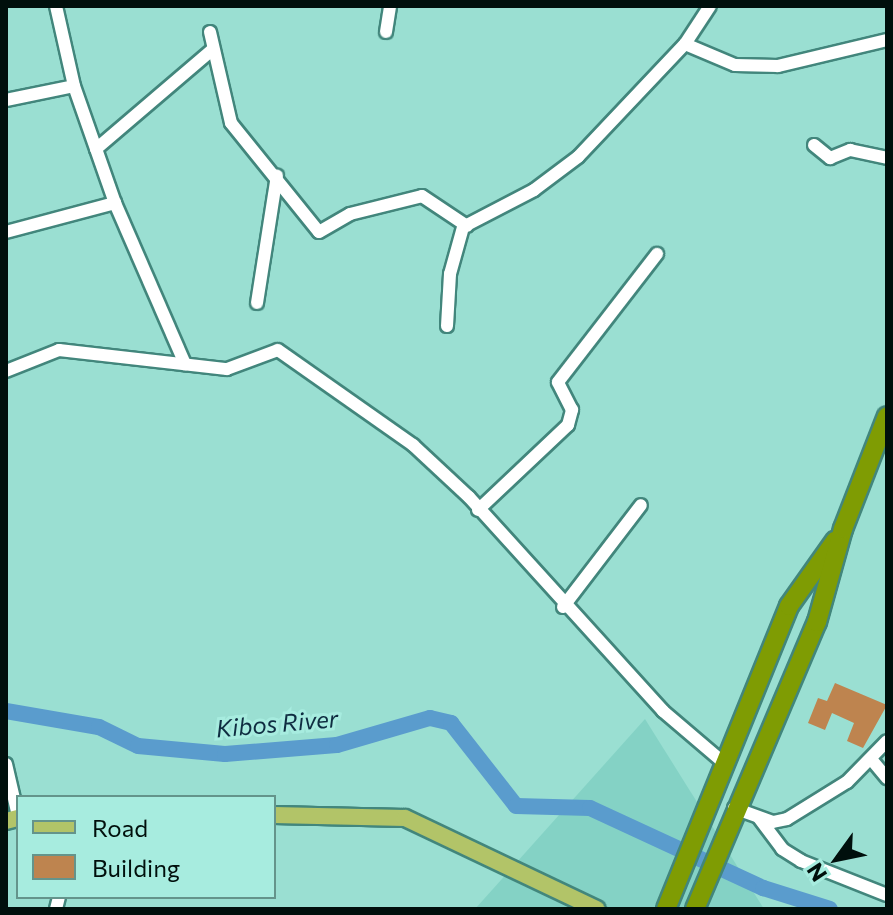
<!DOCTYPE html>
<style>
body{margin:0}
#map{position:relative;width:893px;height:915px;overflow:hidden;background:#9adfd2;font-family:Commissioner,sans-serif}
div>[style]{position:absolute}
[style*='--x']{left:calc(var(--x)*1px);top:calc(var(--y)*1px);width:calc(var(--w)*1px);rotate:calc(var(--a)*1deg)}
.built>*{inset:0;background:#84d2c5}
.river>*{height:16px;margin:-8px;padding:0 8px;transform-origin:8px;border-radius:8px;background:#5a9ccd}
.building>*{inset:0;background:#be844f}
.roads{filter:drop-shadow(2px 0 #42867c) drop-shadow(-2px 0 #42867c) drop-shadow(0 2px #42867c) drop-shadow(0 -2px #42867c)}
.minor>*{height:12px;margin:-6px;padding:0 6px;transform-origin:6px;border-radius:6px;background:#fff}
.major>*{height:16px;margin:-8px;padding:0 8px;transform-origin:8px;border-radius:8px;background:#b2c468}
.highway>*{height:18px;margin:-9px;padding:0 9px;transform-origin:9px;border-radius:9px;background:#7f9c03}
span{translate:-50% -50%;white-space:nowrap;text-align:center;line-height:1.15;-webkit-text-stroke:6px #a7ecdf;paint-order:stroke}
.water-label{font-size:24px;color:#0f2d41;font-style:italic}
.frame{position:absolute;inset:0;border:8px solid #000f0c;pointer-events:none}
.legend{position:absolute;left:16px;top:795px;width:260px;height:104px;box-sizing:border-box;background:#a7ecdf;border:2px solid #64948b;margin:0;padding:10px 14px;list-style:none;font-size:24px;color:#000f0c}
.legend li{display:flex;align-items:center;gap:16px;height:40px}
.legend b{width:40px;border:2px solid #64948b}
.north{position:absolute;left:797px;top:819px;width:80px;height:80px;-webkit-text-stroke:6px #a7ecdf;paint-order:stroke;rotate:237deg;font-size:22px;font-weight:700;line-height:32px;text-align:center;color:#000f0c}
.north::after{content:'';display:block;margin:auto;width:28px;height:36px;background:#000f0c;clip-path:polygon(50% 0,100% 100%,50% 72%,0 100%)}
</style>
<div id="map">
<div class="built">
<i style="clip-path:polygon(645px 719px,764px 909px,475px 909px)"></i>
</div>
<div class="river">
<i style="--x:6;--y:711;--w:94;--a:9.8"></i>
<i style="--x:99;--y:727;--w:43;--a:26"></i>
<i style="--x:138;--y:746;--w:87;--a:5.3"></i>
<i style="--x:225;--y:754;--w:112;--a:-4.6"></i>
<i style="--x:337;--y:745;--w:97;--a:-16.2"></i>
<i style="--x:430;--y:718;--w:22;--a:13"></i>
<i style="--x:451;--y:723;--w:105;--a:51.9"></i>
<i style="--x:516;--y:806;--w:74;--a:1.5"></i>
<i style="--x:590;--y:808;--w:191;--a:24.8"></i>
<i style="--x:763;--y:888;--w:70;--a:17.4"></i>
</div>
<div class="building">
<i style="clip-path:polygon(835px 683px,887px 705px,863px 748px,847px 741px,854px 723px,832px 713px,825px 730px,808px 723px,818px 698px,827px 701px)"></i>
</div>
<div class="roads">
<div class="minor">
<i style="--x:56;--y:6;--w:82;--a:77.3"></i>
<i style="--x:210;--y:32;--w:93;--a:77"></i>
<i style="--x:231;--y:123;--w:140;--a:51.1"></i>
<i style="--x:319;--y:232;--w:36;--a:-30"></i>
<i style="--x:350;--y:214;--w:74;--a:-14"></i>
<i style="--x:422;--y:196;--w:54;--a:33.7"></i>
<i style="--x:386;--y:32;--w:26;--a:-81"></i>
<i style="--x:685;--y:44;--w:45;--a:-56.7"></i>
<i style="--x:6;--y:100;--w:69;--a:-11.6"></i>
<i style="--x:74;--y:86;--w:124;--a:70.7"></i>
<i style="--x:115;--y:203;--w:176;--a:66.5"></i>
<i style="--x:814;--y:145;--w:21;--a:39"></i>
<i style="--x:830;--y:158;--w:22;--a:-22"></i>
<i style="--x:850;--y:150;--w:38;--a:12"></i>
<i style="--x:96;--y:149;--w:154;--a:-40.5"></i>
<i style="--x:6;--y:232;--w:113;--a:-14.9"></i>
<i style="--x:257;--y:303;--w:129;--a:-81.1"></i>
<i style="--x:447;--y:326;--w:52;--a:-86.7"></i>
<i style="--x:450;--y:274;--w:49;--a:-74.5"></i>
<i style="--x:463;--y:227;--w:80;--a:-27.5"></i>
<i style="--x:534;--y:190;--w:55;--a:-36.9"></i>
<i style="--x:578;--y:157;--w:156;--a:-46.6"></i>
<i style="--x:685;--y:44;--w:54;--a:22.8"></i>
<i style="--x:735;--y:65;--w:43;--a:1.3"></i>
<i style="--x:778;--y:66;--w:112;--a:-13.4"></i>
<i style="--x:6;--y:371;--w:57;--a:-21.6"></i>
<i style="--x:59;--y:350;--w:169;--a:6.5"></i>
<i style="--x:227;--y:369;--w:54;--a:-20.4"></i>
<i style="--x:278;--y:350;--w:165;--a:35.1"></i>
<i style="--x:413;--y:445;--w:76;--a:42.9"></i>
<i style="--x:469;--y:497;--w:289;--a:47.8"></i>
<i style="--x:663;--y:711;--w:79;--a:40.4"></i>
<i style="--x:478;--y:510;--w:124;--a:-43.4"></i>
<i style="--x:568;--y:425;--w:16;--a:-75"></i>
<i style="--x:572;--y:410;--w:31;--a:-117"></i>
<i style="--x:558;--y:382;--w:162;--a:-52.3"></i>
<i style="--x:563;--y:607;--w:128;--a:-52.6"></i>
<i style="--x:871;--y:759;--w:25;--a:50"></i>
<i style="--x:6;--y:764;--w:53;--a:77"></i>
<i style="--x:734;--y:808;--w:41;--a:19.7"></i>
<i style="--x:773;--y:822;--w:14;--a:-12"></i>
<i style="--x:787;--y:819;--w:70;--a:-31.7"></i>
<i style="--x:847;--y:782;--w:57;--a:-45.7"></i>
<i style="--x:759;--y:818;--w:39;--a:53"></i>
<i style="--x:782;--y:849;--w:22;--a:32"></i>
<i style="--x:801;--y:861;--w:92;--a:21.6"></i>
<i style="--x:56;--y:909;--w:12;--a:-76"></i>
</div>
<div class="major">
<i style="--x:274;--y:815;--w:131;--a:1.3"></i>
<i style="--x:405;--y:818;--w:212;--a:25.4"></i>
<i style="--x:6;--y:821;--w:12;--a:-14"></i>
</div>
<div class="highway">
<i style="--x:666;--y:909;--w:327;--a:-67.9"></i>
<i style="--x:789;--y:606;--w:80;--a:-54.7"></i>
<i style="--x:695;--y:909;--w:312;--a:-67"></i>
<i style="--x:817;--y:622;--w:97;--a:-74.4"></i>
<i style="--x:843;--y:529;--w:121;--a:-68.7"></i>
</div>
</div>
<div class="water-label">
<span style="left:277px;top:723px;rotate:-5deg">Kibos River</span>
</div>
<div class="frame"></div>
<ul class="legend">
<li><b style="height:10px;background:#b2c468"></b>Road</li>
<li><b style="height:22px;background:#be844f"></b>Building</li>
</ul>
<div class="north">N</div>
</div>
